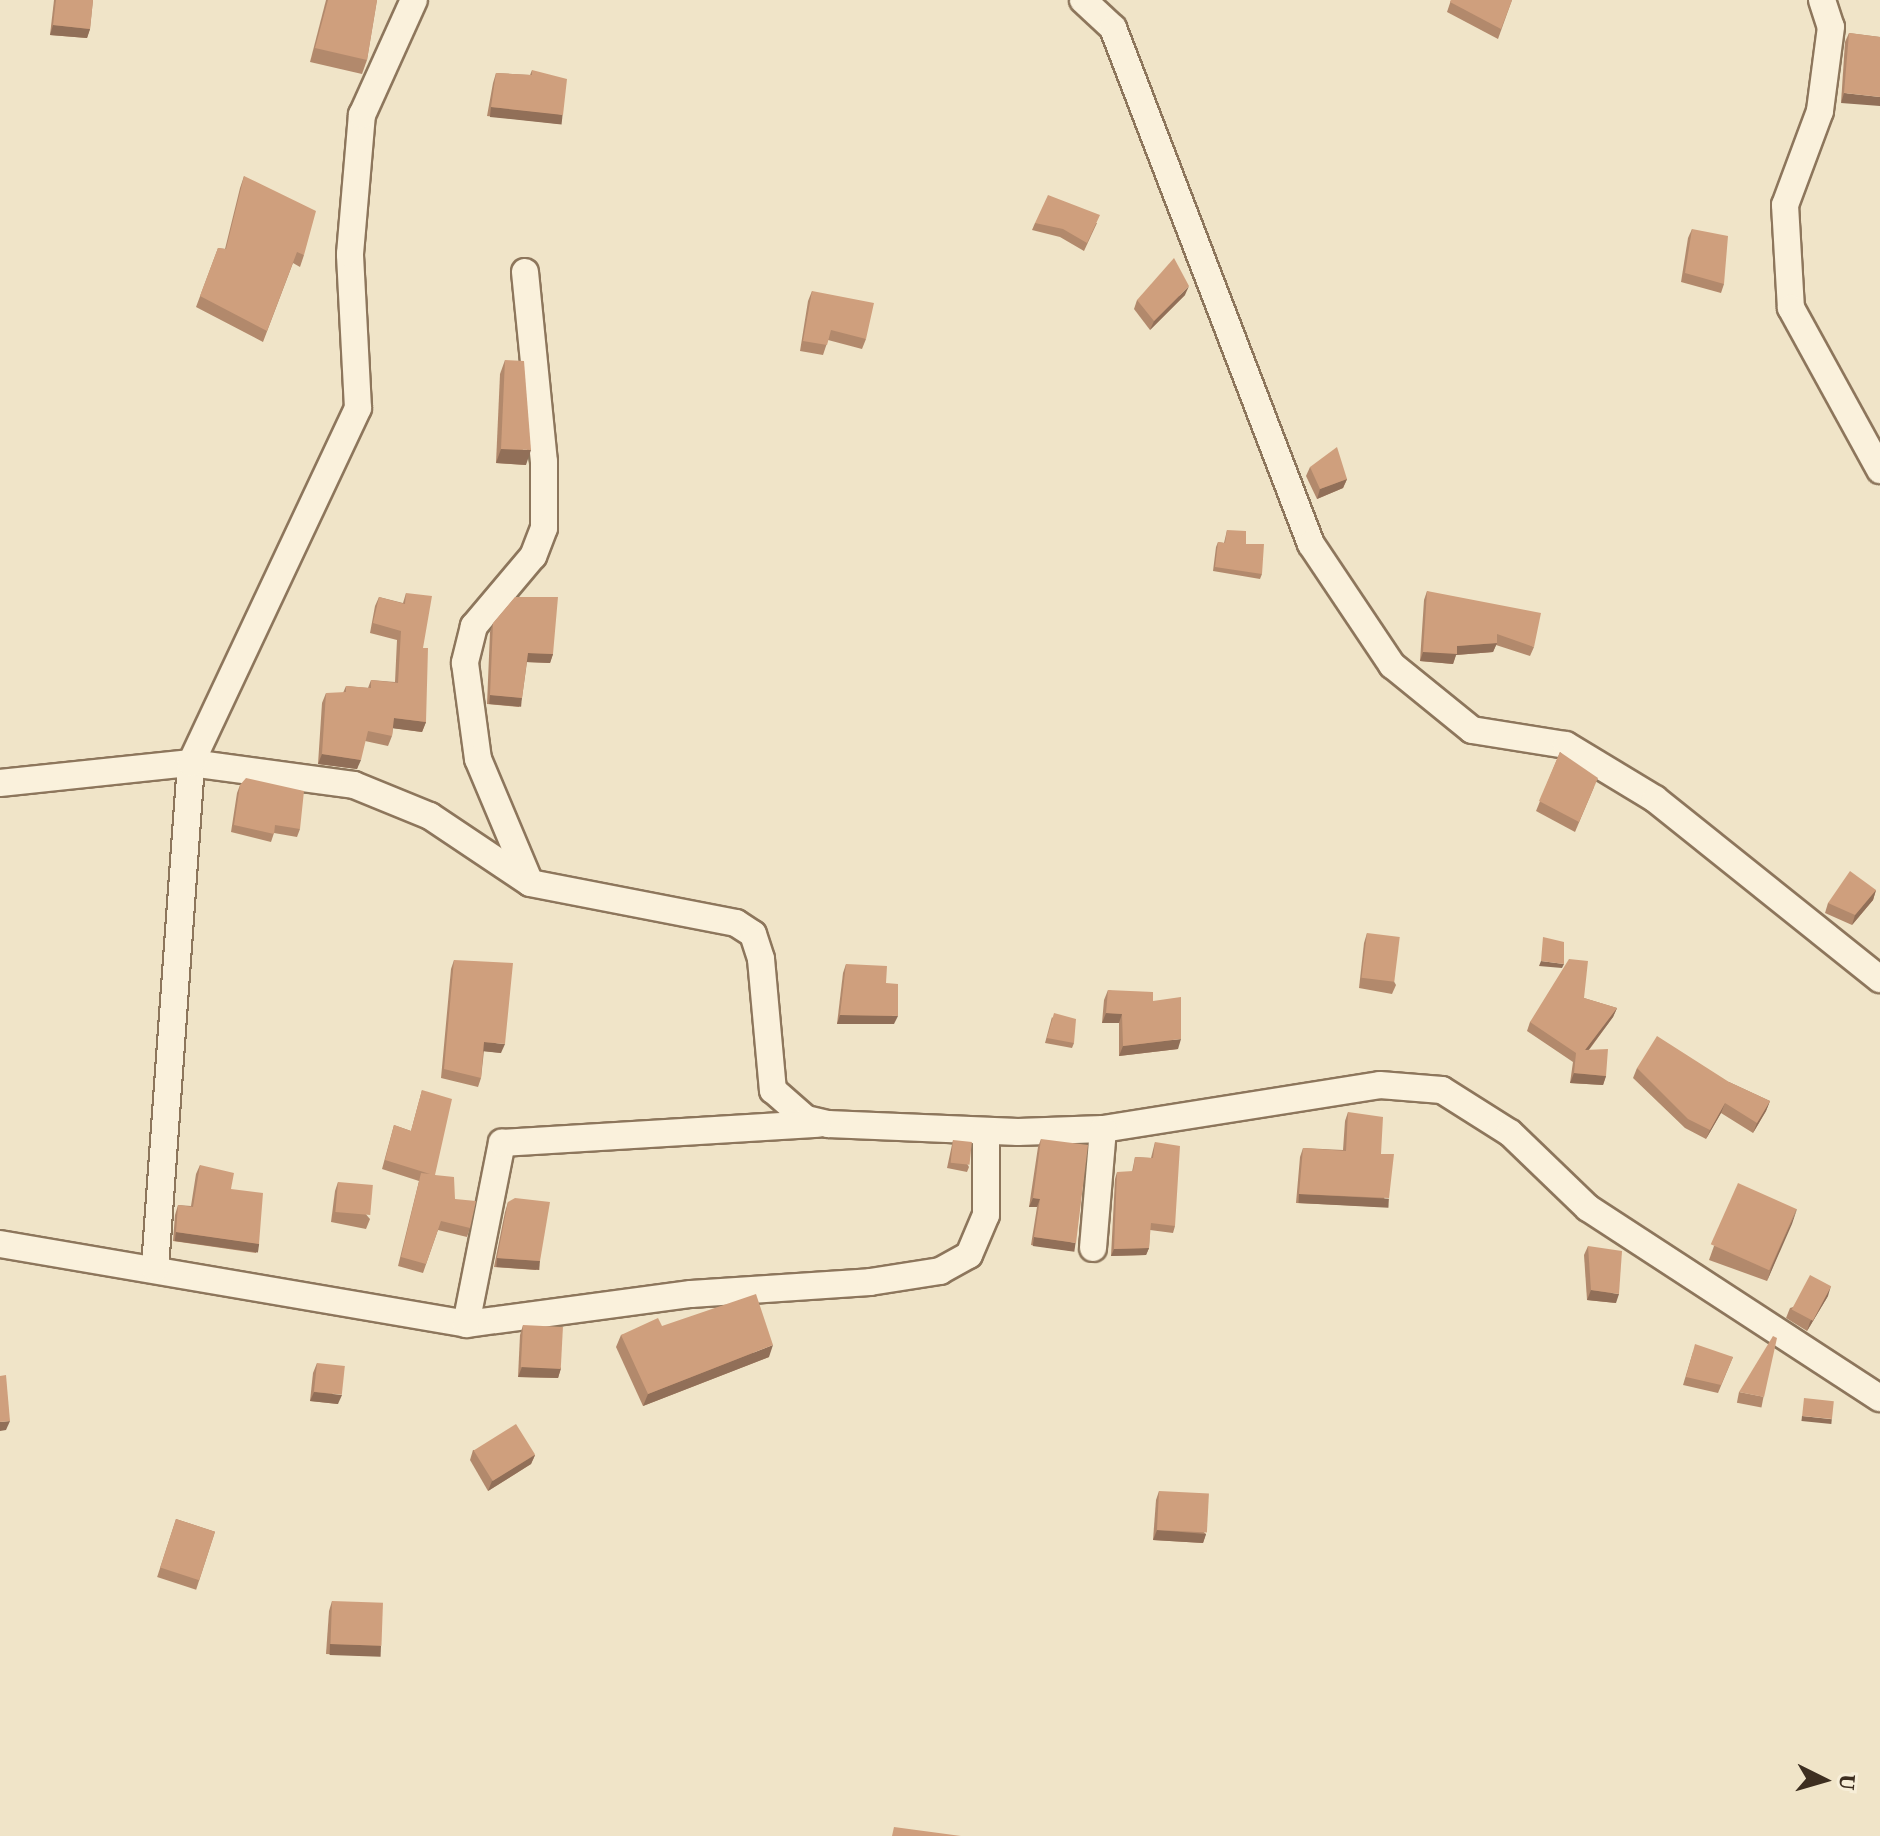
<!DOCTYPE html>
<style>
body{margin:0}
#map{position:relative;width:1880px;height:1836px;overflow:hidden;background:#f0e4c8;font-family:"Source Serif 4",serif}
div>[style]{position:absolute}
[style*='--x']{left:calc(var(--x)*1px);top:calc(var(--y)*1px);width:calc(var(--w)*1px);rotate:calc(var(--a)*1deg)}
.roads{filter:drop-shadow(2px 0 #8d765c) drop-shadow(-2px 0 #8d765c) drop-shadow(0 2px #8d765c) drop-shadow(0 -2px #8d765c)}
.street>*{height:26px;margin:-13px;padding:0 13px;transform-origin:13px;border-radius:13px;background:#faf1dc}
.wall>*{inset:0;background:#b2896c;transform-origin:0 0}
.shaded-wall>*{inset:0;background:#916f58;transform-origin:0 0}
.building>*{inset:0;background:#cf9f7d;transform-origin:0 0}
span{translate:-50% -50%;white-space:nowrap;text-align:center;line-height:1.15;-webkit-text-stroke:6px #f7eed8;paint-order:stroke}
.north{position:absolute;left:1784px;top:1740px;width:80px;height:80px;-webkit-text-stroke:6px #f7eed8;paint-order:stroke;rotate:95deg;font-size:22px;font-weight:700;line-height:32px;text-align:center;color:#3d2e20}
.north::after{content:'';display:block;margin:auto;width:28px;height:36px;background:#3d2e20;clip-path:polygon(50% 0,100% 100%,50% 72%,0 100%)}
</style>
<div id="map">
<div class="roads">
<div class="street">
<i style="--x:1083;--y:0;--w:41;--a:43"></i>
<i style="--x:1113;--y:28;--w:553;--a:69.01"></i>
<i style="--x:1311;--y:544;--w:146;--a:56.2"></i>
<i style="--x:1392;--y:665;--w:103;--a:39.1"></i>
<i style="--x:1472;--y:730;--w:95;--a:9.1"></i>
<i style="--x:1566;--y:745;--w:104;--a:31.2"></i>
<i style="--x:1655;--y:799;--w:288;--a:38.7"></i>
<i style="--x:1822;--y:0;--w:28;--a:72"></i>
<i style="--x:1831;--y:27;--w:85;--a:97.5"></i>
<i style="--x:1820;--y:111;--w:100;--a:110.4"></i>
<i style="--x:1785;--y:205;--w:103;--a:86.7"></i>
<i style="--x:1791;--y:308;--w:185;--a:61.2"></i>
<i style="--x:525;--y:272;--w:191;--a:84.3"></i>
<i style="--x:544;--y:462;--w:66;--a:90"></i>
<i style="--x:544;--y:528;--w:30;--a:111"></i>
<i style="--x:533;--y:556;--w:92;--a:130.1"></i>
<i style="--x:474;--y:626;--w:38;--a:104"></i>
<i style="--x:465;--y:663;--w:97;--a:82.3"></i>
<i style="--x:478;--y:759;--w:134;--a:67.2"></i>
<i style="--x:0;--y:783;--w:192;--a:-6"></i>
<i style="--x:191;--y:763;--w:164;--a:7.7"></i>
<i style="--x:354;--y:785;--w:82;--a:22.2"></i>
<i style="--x:430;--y:816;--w:120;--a:33.8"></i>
<i style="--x:530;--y:883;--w:210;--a:11"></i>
<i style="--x:736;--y:923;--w:20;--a:33"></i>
<i style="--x:753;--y:934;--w:26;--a:72"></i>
<i style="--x:761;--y:959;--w:132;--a:84.8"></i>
<i style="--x:773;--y:1090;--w:44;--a:41.3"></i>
<i style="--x:806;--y:1119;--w:23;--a:13"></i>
<i style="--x:828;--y:1124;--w:190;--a:2.4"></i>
<i style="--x:1018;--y:1132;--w:85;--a:-2"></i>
<i style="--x:1103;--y:1129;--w:280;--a:-9"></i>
<i style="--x:1380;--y:1085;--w:62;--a:4.6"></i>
<i style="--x:1442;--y:1090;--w:80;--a:32.3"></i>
<i style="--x:1510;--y:1133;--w:108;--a:43.9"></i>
<i style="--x:1588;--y:1208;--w:348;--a:33.1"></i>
<i style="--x:0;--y:1244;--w:473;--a:9.7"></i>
<i style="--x:466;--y:1324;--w:227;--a:-7.6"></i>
<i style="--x:691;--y:1294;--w:179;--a:-3.8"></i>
<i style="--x:870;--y:1282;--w:71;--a:-8.9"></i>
<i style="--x:940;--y:1271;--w:33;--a:-29"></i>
<i style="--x:969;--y:1255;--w:43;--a:-67"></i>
<i style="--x:986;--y:1215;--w:84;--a:-90"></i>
<i style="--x:1093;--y:1248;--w:119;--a:-85.2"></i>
<i style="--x:155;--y:1268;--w:506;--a:-85.92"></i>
<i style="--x:191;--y:763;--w:392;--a:-64.8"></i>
<i style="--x:358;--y:408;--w:154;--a:-93"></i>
<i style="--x:350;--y:254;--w:140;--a:-85.1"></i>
<i style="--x:362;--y:115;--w:126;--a:-65.7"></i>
<i style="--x:466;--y:1324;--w:185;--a:-78.8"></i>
<i style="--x:502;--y:1143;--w:316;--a:-3.5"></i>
</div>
</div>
<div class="wall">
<i style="clip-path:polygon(54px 0,93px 0,90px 29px,87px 38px,50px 35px)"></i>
<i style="clip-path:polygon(326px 0,377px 0,367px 60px,362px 74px,310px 62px)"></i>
<i style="clip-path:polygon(1451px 0,1512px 0,1498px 39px,1447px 12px)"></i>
<i style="clip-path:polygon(1849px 33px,1880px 37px,1841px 103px,1845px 42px)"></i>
<i style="clip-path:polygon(532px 70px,560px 124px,487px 116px,493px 83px,496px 73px,530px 75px)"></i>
<i style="clip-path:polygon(244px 176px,304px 255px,300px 267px,293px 263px,263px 342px,196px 307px,218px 248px,225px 249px,240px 188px)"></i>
<i style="clip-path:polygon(1035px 223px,1097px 223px,1084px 251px,1060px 237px,1032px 230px)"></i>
<i style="clip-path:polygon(1692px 229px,1724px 284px,1721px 293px,1681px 282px,1688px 238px)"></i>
<i style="clip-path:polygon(812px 291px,866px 339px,862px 349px,828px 340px,823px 355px,800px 351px,808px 301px)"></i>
<i style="clip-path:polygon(1185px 295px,1150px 330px,1134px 309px,1137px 300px)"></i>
<i style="clip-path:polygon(505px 360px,526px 465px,496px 463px,500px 374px)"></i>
<i style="clip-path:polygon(1310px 467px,1347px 479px,1343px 488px,1317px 499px,1306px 476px)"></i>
<i style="clip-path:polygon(1227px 530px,1246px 544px,1262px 574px,1260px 579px,1213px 571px,1216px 547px,1218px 542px,1224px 543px)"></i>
<i style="clip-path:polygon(1427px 591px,1534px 647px,1530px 656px,1496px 645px,1493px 652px,1456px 655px,1453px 664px,1420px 661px,1424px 600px)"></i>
<i style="clip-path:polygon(406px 593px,423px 648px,426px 722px,422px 732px,393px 728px,392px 736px,388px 746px,365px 741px,357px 769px,318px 764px,322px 703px,326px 693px,343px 693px,346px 686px,368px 688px,371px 680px,395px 682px,397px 640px,370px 633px,375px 606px,379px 597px,403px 603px)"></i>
<i style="clip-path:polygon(493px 623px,553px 654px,550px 663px,527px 662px,522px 698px,519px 707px,487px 704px,490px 632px)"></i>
<i style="clip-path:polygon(1560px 752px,1594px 787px,1575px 832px,1536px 811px)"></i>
<i style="clip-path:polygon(240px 785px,300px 829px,297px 837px,274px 833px,271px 842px,231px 832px,237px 793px)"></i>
<i style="clip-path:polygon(1876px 890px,1873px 900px,1852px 925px,1825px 913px,1828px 903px)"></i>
<i style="clip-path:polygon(1367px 933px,1396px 985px,1392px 994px,1359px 988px,1364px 943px)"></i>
<i style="clip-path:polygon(454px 960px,501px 1053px,484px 1051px,481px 1078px,478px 1087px,441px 1078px,451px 969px)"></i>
<i style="clip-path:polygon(846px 964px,886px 983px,894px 1024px,837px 1024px,843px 973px)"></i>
<i style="clip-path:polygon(1108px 990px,1153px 1001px,1178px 1049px,1119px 1056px,1119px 1023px,1102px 1023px,1104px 1000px)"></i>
<i style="clip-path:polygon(1584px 998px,1617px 1008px,1613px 1017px,1589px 1050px,1606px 1076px,1603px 1085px,1570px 1083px,1573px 1062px,1527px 1031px,1530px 1022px)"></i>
<i style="clip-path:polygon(1052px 1017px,1074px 1043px,1072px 1048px,1045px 1043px)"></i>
<i style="clip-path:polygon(1637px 1068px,1729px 1082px,1770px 1101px,1766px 1111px,1753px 1133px,1721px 1113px,1706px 1139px,1685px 1128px,1633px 1078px)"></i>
<i style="clip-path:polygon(422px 1090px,435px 1175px,455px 1199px,470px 1228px,467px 1237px,438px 1230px,423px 1273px,398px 1266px,419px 1181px,382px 1169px,394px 1125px,411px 1131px)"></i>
<i style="clip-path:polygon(1348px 1112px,1381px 1154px,1385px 1207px,1296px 1203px,1300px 1157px,1303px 1148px,1343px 1150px,1345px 1121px)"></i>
<i style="clip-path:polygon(1041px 1139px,1073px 1251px,1031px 1245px,1037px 1207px,1029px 1207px,1038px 1147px)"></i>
<i style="clip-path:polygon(953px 1140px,969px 1167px,967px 1172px,947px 1168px)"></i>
<i style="clip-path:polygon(1155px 1142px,1175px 1226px,1173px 1233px,1150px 1230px,1149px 1248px,1146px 1255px,1111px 1256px,1115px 1179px,1117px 1172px,1132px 1172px,1135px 1157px,1151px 1158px)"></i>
<i style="clip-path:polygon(200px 1165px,259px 1244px,256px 1253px,173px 1241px,175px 1215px,178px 1205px,191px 1206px,196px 1174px)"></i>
<i style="clip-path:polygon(338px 1182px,370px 1219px,366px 1229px,331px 1222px,335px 1191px)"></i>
<i style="clip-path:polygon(508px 1202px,540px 1261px,536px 1270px,494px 1267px,505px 1212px)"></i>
<i style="clip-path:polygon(1797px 1209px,1767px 1281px,1709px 1260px,1714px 1246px)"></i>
<i style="clip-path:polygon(1588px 1246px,1616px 1303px,1587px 1300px,1584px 1255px)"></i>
<i style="clip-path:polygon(1828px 1296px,1807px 1331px,1786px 1318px,1790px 1308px)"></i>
<i style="clip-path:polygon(523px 1325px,561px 1368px,558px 1378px,518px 1377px,520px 1335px)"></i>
<i style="clip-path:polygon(662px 1326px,769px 1357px,643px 1406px,616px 1347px,621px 1335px)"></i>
<i style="clip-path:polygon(1693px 1352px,1733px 1357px,1718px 1393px,1683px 1385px)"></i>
<i style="clip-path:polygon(317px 1363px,338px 1404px,310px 1401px,313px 1373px)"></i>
<i style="left:1739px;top:1392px;width:25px;height:11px;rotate:11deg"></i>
<i style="clip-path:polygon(473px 1450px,535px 1455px,531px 1464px,488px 1491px,470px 1460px)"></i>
<i style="clip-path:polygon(1159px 1491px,1206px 1534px,1203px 1543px,1153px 1540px,1156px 1500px)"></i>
<i style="left:176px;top:1519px;width:41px;height:61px;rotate:18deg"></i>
<i style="clip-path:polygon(332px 1601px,381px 1646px,377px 1656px,326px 1654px,329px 1611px)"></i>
</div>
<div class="shaded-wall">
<i style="clip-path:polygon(53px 25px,90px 29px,87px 38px,50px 35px)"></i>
<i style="clip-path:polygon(1844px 93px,1880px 97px,1880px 106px,1841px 103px)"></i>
<i style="left:491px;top:107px;width:72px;height:10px;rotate:6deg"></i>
<i style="clip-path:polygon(1189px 286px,1185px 295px,1150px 330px,1154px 321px)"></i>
<i style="clip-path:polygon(501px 449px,531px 450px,526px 465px,496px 463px)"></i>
<i style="clip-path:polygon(1347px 479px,1343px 488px,1317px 499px,1320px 489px)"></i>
<i style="clip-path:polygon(1497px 643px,1493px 652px,1456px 655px,1453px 664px,1420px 661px,1423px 652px,1457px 646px)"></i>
<i style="clip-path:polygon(528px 653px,553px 654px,550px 663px,525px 662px)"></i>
<i style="left:490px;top:695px;width:32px;height:9px;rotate:5deg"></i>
<i style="clip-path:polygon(394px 718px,426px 722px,422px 732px,391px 728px)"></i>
<i style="clip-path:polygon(322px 754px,361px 760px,357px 769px,318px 764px)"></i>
<i style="clip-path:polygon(1876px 890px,1873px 900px,1852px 925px,1855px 915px)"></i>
<i style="clip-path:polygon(1541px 961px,1564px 964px,1562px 968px,1539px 966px)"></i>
<i style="clip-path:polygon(1617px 1008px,1613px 1017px,1581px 1060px,1585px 1050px)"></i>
<i style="clip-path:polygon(1106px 1013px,1122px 1014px,1119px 1023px,1102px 1023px)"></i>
<i style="clip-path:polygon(840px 1015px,898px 1016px,894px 1024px,837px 1024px)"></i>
<i style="clip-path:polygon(1181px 1039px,1178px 1049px,1119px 1056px,1123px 1046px)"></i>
<i style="clip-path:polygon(484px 1042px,505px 1044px,501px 1053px,481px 1051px)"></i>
<i style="clip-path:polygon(1574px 1073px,1606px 1076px,1603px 1085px,1570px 1083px)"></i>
<i style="clip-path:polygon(1770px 1101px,1766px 1111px,1753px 1133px,1757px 1123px)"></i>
<i style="clip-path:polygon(1725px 1103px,1721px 1113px,1706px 1139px,1710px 1130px)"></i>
<i style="left:1299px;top:1194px;width:90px;height:9px;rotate:3deg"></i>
<i style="clip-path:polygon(1033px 1198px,1040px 1199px,1037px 1207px,1029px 1207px)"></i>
<i style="clip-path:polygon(1797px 1209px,1792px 1224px,1767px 1281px,1772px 1266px)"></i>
<i style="left:176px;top:1232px;width:84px;height:9px;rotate:8deg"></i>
<i style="left:1034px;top:1237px;width:42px;height:9px;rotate:8deg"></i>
<i style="clip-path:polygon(1149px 1248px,1146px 1255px,1111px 1256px,1114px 1249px)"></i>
<i style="left:497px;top:1258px;width:43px;height:9px;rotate:4deg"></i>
<i style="clip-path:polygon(1831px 1286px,1828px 1296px,1807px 1331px,1810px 1322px)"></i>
<i style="clip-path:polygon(1591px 1290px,1619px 1294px,1616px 1303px,1587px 1300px)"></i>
<i style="clip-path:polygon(773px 1345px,769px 1357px,643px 1406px,648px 1394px)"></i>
<i style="clip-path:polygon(522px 1367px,561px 1368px,558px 1378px,518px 1377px)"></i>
<i style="clip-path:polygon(314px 1392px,342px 1395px,338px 1404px,310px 1401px)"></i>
<i style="left:1802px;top:1416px;width:30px;height:5px;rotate:6deg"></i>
<i style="clip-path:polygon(10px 1421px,6px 1430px,0 1431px,0 1422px)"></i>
<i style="clip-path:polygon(535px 1455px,531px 1464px,488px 1491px,492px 1481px)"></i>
<i style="clip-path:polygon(1157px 1530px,1206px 1534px,1203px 1543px,1153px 1540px)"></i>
<i style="left:330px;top:1644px;width:51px;height:11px;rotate:2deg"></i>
</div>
<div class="building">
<i style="clip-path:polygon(56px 0,93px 0,90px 29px,53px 25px)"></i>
<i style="clip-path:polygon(328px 0,377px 0,367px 60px,315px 48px)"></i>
<i style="clip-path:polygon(1451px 0,1512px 0,1501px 29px,1450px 2px)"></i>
<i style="clip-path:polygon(1849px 33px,1880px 37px,1880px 97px,1844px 93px)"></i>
<i style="clip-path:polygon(532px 70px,567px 79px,563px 115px,491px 107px,496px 73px,532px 75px)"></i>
<i style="clip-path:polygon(244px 176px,316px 211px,304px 255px,297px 252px,267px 331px,200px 296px,218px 248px,226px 249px)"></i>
<i style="clip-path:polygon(1048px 195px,1100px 215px,1087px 243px,1063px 229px,1035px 223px)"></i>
<i style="clip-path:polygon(1692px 229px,1728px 236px,1724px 284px,1685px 273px)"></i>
<i style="clip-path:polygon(1174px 258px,1189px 286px,1154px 321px,1137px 300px)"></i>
<i style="clip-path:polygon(812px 291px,874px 303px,866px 339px,831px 330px,827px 345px,803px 341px)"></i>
<i style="clip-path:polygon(505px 360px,524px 361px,531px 450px,501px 449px)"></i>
<i style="clip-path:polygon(1337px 447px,1347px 479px,1320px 489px,1310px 467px)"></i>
<i style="clip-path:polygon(1227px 530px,1246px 531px,1246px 544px,1264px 544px,1262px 574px,1215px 567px,1218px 542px,1225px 543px)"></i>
<i style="clip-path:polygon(1427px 591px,1541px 613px,1534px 647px,1497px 634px,1497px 643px,1457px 646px,1457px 654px,1423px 652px)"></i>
<i style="clip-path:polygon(406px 593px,432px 596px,423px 648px,428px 648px,426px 722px,394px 718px,392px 736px,368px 731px,361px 760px,322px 754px,326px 693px,346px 692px,346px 686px,371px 688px,371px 680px,398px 683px,401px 631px,373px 623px,379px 597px,405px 604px)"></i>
<i style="clip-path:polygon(515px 597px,558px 597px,553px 654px,528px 653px,522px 698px,490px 695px,493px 623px)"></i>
<i style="clip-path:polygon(1560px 752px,1598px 778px,1579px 822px,1539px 801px)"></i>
<i style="clip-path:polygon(246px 778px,304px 791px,300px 829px,275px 825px,274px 834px,234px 825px,240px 785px)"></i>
<i style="clip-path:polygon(1850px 871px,1876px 890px,1855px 915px,1828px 903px)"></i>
<i style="left:1367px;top:933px;width:33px;height:45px;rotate:7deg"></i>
<i style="clip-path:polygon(1543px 937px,1564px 942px,1564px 964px,1541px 961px)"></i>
<i style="clip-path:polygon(1569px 959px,1588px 961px,1584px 998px,1617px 1008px,1585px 1050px,1608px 1049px,1606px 1076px,1574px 1073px,1576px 1053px,1530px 1022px)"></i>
<i style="clip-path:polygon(454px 960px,513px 963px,505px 1044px,484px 1042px,481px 1078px,444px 1069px)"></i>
<i style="clip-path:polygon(846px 964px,887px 966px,886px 983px,898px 984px,898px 1016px,840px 1015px)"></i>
<i style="clip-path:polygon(1108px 990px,1153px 992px,1153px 1001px,1181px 997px,1181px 1039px,1123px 1046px,1122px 1014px,1106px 1013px)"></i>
<i style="clip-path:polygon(1054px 1013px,1076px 1019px,1074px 1043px,1047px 1038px)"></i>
<i style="clip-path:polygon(1657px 1036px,1729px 1082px,1770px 1101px,1757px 1123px,1725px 1103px,1710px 1130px,1688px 1119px,1637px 1068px)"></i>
<i style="clip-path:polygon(422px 1090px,452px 1099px,435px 1175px,454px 1177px,455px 1199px,476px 1201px,470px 1228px,441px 1221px,426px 1264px,401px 1257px,421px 1173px,430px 1174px,385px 1160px,394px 1125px,411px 1131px)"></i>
<i style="clip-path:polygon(1348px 1112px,1383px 1117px,1381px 1154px,1394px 1154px,1389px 1198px,1299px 1194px,1303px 1148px,1346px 1151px)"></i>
<i style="clip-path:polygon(1041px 1139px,1088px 1145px,1076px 1243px,1034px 1237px,1040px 1199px,1033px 1198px)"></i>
<i style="left:953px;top:1140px;width:19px;height:23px;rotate:6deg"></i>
<i style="clip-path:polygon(1155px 1142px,1180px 1146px,1175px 1226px,1151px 1223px,1149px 1248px,1114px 1249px,1117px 1172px,1133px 1171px,1135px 1157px,1153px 1158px)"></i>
<i style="clip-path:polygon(200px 1165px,234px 1173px,231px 1189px,263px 1193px,259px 1244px,176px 1232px,178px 1205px,193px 1207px)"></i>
<i style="left:338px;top:1182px;width:35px;height:30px;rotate:5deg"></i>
<i style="left:1738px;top:1183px;width:64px;height:67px;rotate:24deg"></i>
<i style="clip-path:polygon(515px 1198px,550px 1202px,540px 1261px,497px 1258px,508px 1202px)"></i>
<i style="clip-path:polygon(1588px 1246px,1622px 1251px,1619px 1294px,1591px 1290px)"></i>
<i style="left:1810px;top:1275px;width:24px;height:39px;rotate:28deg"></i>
<i style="clip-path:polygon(756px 1294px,773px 1345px,648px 1394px,621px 1335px,658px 1318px,662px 1326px)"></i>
<i style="left:523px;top:1325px;width:40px;height:42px;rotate:3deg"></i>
<i style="clip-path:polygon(1773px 1336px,1777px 1338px,1764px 1397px,1739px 1392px)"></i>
<i style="clip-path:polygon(1695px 1344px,1733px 1357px,1721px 1385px,1686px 1377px)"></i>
<i style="left:317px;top:1363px;width:28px;height:29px;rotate:6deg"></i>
<i style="clip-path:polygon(6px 1375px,10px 1421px,0 1422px,0 1376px)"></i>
<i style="left:1804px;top:1398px;width:30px;height:18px;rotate:6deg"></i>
<i style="left:516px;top:1424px;width:36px;height:50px;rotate:58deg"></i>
<i style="left:1159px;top:1491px;width:50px;height:39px;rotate:3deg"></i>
<i style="left:176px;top:1519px;width:41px;height:51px;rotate:18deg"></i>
<i style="left:332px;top:1601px;width:51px;height:43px;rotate:2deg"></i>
<i style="clip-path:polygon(894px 1827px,961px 1836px,892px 1836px)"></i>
</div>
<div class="north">U</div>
</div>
